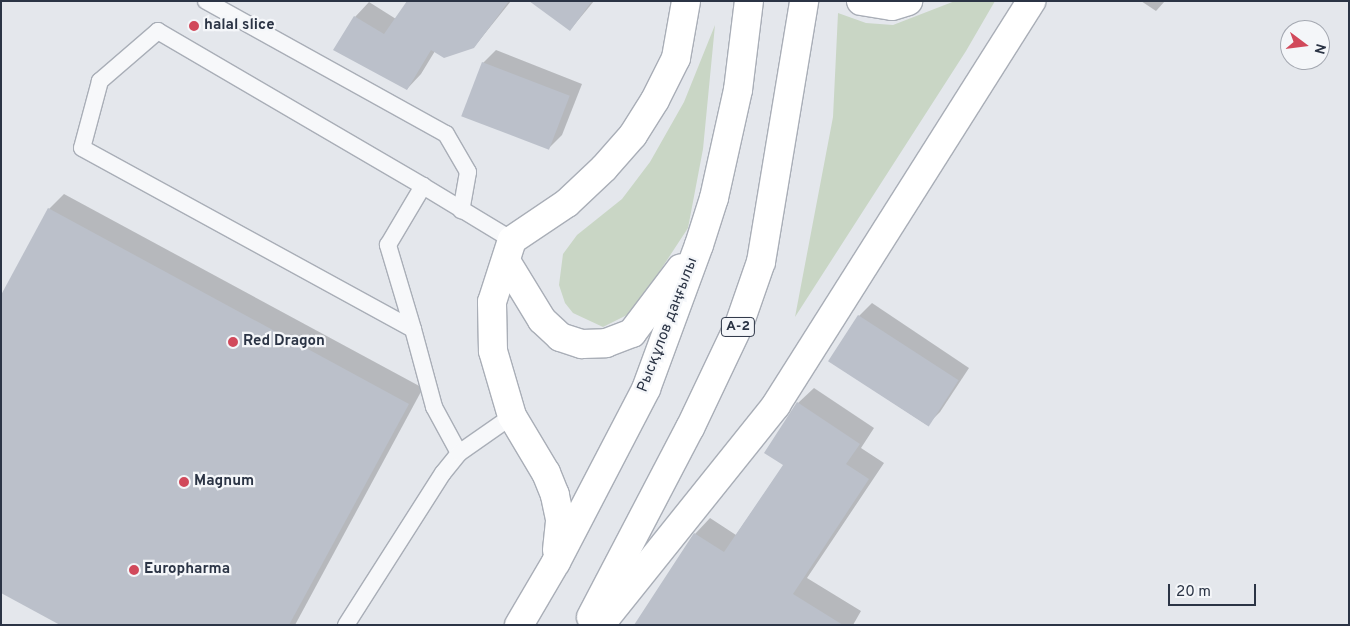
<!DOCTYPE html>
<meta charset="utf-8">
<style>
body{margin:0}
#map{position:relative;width:1350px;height:626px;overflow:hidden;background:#e4e7ec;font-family:Overpass,sans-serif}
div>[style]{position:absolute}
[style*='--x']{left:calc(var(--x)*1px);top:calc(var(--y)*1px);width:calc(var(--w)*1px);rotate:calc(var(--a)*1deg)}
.green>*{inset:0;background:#c9d6c5}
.shadow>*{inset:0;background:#0003}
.building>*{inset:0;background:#bbc0ca;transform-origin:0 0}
.roads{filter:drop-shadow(1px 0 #a9aeb7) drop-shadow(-1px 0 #a9aeb7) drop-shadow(0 1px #a9aeb7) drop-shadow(0 -1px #a9aeb7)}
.service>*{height:16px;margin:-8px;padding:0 8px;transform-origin:8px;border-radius:8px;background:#f7f8fa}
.primary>*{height:28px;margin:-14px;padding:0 14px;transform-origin:14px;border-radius:14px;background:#fff}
.dots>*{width:14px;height:14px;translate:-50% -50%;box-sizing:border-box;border:2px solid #f4f6f9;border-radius:50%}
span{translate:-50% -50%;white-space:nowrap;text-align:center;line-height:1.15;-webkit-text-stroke:4.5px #f4f6f9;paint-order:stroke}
.shield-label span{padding:1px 4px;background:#f4f6f9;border:1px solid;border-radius:4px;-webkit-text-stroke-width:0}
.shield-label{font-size:14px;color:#2b3445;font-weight:700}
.poi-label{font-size:15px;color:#2b3445;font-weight:700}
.left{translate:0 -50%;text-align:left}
.street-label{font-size:15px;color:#2b3445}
.frame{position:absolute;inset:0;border:2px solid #2b3445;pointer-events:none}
.north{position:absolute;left:1280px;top:20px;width:50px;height:50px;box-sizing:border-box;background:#f4f6f9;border:1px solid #a4a8b1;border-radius:50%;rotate:105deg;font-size:14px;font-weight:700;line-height:20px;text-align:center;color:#2b3445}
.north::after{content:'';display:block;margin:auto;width:18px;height:22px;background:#d1495b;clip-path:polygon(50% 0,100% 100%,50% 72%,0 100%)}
.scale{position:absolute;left:1168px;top:584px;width:88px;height:22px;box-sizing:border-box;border:2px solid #2b3445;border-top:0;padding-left:6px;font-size:15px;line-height:18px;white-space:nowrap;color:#2b3445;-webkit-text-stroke:4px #f4f6f9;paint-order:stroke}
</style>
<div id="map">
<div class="green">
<i style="clip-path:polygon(955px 1px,995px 1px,966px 51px,795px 317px,833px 117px,838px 13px,866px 23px,893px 25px)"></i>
<i style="clip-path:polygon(715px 25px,703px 149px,688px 228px,633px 312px,603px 327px,573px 313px,565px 303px,559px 285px,563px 254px,577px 235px,622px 199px,650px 162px,684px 102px)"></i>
</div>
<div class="shadow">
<i style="clip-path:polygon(408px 1px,511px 1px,474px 47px,435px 51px,421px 74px,407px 89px,355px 17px,369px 2px,396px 19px)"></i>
<i style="clip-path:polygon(531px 1px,594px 1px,570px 30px)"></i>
<i style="clip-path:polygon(1141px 1px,1165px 1px,1156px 11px)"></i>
<i style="clip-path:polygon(496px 50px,582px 84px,562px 135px,549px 148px,483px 63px)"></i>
<i style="clip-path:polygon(64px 194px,423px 388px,295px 625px,63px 625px,49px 209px)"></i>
<i style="clip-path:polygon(872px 303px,969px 368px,940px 412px,927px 425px,830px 361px,859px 316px)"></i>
<i style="clip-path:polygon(814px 388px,874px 428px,861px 448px,884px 463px,807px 578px,861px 611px,853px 625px,698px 625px,695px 534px,710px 518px,736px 535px,784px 465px,798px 403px)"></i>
</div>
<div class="building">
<i style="clip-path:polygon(407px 1px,509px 1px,474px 48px,444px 58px,431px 50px,407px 90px,333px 50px,354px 16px,384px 34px)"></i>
<i style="clip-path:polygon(529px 1px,592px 1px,570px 31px)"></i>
<i style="left:482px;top:62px;width:94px;height:58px;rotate:21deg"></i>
<i style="clip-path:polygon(48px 208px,409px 404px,289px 625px,60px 625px,1px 593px,1px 295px)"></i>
<i style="left:858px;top:315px;width:120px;height:55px;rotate:33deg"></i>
<i style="clip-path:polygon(797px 402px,860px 444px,846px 464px,869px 479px,793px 594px,843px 625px,634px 625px,694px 533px,724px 552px,783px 465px,764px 453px)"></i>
</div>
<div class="roads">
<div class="service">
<i style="--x:206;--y:1;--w:274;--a:29"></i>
<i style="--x:446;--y:134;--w:44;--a:59.9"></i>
<i style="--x:468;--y:172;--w:39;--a:100"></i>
<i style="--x:423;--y:186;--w:104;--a:31.2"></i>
<i style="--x:413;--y:329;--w:88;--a:-106.6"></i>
<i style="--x:388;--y:245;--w:69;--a:-59.3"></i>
<i style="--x:423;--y:186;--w:307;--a:-149.7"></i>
<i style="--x:158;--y:31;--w:77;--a:139.2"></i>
<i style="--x:100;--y:81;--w:69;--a:105"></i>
<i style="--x:82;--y:148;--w:377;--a:28.7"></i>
<i style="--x:413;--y:329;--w:81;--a:74.9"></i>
<i style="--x:434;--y:407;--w:52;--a:61.5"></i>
<i style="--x:346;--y:625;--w:180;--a:-57.5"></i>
<i style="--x:443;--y:473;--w:26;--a:-51"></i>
<i style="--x:459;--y:453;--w:65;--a:-34.9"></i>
</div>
<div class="primary">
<i style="--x:861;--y:1;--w:31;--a:9"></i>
<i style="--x:892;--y:6;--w:17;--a:-17"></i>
<i style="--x:506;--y:261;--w:69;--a:58.6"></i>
<i style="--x:542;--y:320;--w:25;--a:43"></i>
<i style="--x:560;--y:337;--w:23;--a:18"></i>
<i style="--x:582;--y:344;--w:24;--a:-2"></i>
<i style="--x:606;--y:343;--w:28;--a:-21"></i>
<i style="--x:632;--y:333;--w:81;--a:-53"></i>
<i style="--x:557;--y:550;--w:31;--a:-84"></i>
<i style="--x:560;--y:519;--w:25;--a:-102"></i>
<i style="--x:555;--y:495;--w:24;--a:-112"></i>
<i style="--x:546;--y:473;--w:66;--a:-120.8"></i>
<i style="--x:512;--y:416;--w:68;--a:-106.3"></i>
<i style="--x:493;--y:351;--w:49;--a:-91.2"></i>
<i style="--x:492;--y:302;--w:65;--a:-72.1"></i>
<i style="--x:512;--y:240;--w:66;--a:-33.9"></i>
<i style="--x:567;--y:203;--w:51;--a:-43.4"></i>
<i style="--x:604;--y:168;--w:44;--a:-48.7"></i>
<i style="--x:633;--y:135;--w:41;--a:-57.8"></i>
<i style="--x:655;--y:100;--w:47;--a:-63.4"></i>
<i style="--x:676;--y:58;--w:58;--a:-80"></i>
<i style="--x:591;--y:617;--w:213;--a:-62.4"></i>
<i style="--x:690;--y:428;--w:114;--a:-64.6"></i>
<i style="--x:739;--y:325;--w:67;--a:-70.8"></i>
<i style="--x:761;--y:262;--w:265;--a:-80.6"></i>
<i style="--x:519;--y:625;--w:73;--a:-59.6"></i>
<i style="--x:556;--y:562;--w:195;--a:-62.5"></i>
<i style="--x:646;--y:389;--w:153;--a:-69.8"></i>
<i style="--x:699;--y:245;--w:49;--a:-72.3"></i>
<i style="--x:714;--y:198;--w:111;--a:-77.5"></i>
<i style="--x:738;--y:90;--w:90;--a:-83"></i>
<i style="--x:600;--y:625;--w:282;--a:-51.3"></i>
<i style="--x:776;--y:405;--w:478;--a:-57.7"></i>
</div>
</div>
<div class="dots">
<i style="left:194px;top:26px;background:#d1495b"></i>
<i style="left:233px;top:342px;background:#d1495b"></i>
<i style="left:184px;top:482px;background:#d1495b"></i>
<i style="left:134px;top:570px;background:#d1495b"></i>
</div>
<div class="shield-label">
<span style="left:738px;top:327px">A-2</span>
</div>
<div class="poi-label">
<span class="left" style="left:204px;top:26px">halal slice</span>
<span class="left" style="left:243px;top:342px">Red Dragon</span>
<span class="left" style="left:194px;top:482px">Magnum</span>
<span class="left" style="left:144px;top:570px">Europharma</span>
</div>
<div class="street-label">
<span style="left:668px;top:325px;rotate:-69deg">Рысқұлов даңғылы</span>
</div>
<div class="frame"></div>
<div class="north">N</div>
<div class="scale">20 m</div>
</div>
